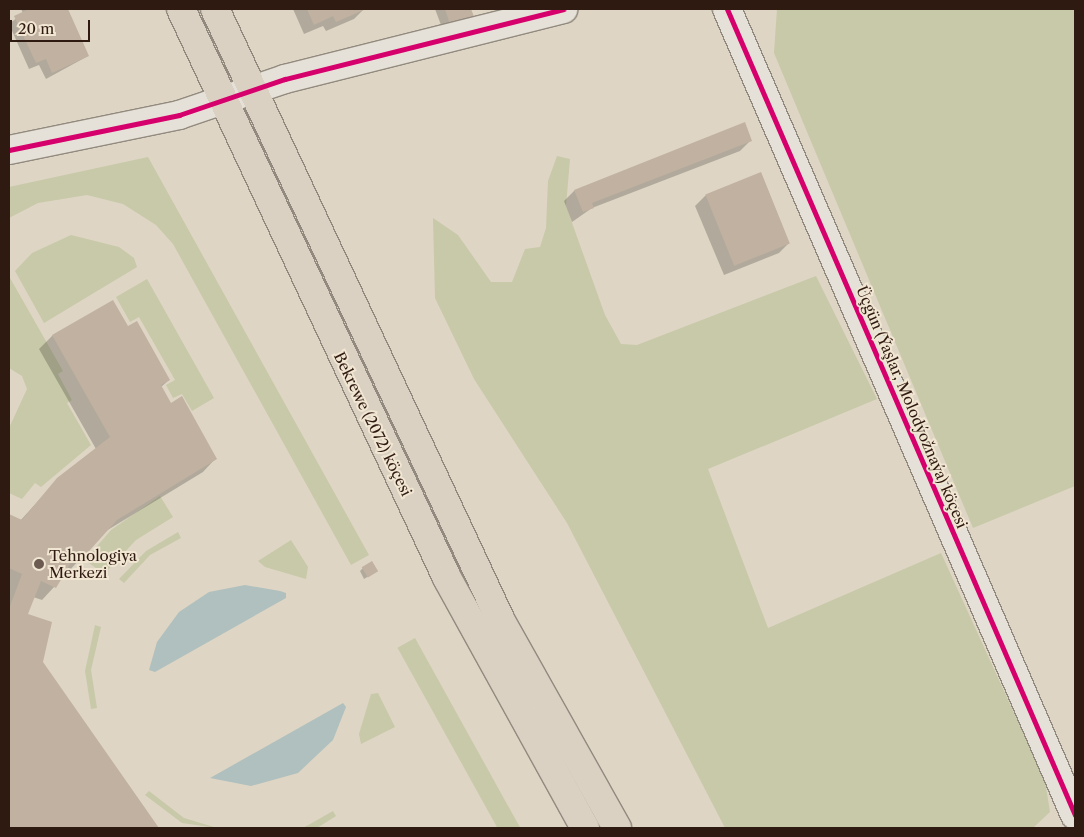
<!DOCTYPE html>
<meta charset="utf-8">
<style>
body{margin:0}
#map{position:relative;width:1084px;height:837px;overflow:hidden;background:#ded5c4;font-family:"Libre Caslon Text",serif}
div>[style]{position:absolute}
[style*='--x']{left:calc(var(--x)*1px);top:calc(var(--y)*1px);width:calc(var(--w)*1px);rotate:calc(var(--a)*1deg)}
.green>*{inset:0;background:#c7c9a8;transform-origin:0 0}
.water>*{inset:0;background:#b0c0be}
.shadow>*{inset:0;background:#0003}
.building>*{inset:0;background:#c1b1a1;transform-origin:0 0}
.roads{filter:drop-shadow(1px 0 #928a7f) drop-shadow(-1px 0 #928a7f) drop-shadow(0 1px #928a7f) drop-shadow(0 -1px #928a7f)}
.minor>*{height:28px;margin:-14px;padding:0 14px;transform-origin:14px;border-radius:14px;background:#e6e1d8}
.major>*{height:28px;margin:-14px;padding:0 14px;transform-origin:14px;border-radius:14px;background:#dad1c3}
.cycleway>*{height:5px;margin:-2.5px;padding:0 2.5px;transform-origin:2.5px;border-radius:2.5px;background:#d6006c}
.dots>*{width:14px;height:14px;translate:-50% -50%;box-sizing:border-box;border:2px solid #f1e6d2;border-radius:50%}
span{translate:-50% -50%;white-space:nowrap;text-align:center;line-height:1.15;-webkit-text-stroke:4px #f1e6d2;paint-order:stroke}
.street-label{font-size:15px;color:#2f1a12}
.poi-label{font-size:15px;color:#2f1a12}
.left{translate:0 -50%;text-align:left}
.frame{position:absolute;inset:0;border:10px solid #2f1a12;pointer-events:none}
.scale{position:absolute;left:10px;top:20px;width:80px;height:22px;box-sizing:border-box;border:2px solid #2f1a12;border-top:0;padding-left:6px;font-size:15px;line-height:18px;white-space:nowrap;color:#2f1a12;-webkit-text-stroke:4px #f1e6d2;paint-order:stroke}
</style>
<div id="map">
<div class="green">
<i style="clip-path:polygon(777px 9px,1075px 9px,1075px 486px,973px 528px,774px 53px)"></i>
<i style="clip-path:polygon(557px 156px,570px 159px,566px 206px,605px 315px,621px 344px,637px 345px,816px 276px,877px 399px,708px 469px,768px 628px,941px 553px,1045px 781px,1050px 812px,1034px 827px,725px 828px,567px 523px,474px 379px,435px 298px,433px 218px,458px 235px,491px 282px,512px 282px,525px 249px,540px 247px,546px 228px,548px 181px)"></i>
<i style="clip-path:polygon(148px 157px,369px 555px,351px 565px,173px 244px,156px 225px,123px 204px,87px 195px,38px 203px,9px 218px,9px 187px)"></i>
<i style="clip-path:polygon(71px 235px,119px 247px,134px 258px,137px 267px,44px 323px,15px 271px,32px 253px)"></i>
<i style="clip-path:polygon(10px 278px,63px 371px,58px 374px,72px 400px,67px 403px,91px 445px,41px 487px,35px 483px,22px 499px,9px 493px,9px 428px,27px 389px,22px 376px,9px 368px)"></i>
<i style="clip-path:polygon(147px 279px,214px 398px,192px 411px,182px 394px,173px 398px,166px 385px,175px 380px,139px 317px,130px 322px,116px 297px)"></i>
<i style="clip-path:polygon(160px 496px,173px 517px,136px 540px,104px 574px,85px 560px,111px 530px)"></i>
<i style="clip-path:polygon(178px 532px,181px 538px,150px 555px,124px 583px,119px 579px,146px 551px)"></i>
<i style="clip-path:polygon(291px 540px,308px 567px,306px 579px,265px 567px,258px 561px)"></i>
<i style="clip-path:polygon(95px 625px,101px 627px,91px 670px,97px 708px,91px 709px,85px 671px)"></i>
<i style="left:415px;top:638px;width:217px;height:20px;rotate:61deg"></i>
<i style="clip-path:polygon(378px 693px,395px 727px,361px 744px,359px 734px,371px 694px)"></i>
<i style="clip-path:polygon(149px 791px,184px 818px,217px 828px,182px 823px,145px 795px)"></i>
<i style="clip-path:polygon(333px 811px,336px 816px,317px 828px,303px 828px)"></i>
</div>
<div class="water">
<i style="clip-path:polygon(245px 585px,280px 591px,286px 593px,286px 598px,155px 672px,149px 670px,157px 642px,179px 612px,209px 592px)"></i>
<i style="clip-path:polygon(343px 703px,346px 707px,333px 740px,298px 773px,251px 786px,210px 778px)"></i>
</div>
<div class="shadow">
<i style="clip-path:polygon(21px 9px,67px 9px,88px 56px,46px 79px,39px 65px,29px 69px,9px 24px,23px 13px)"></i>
<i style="clip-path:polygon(293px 9px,364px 9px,354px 19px,326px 31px,323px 26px,304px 34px)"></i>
<i style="clip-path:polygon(435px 9px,469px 9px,473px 19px,444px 33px)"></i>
<i style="clip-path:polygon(744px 124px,750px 141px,740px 151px,592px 208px,572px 222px,564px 201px,574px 191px)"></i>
<i style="clip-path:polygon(761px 173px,789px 243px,779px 253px,724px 275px,695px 206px,706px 195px)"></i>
<i style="clip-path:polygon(112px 302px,127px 328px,169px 380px,161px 387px,170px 404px,216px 458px,203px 472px,106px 531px,42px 600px,33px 597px,26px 615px,42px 662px,158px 828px,9px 828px,9px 516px,20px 521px,58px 479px,96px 449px,39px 349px,52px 336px)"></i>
<i style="clip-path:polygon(363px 568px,377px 571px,364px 579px,360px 571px)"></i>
</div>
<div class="building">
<i style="clip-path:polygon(29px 9px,68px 9px,89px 56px,52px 73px,46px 59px,36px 63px,14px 16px)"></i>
<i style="clip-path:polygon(307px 9px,366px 9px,336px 22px,333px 16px,314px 25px)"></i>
<i style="clip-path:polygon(445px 9px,471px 9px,475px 19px,451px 27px)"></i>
<i style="clip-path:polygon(745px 122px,752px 141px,592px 203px,594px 208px,583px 212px,574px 190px)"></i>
<i style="left:761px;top:172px;width:77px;height:60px;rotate:68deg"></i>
<i style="clip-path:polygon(113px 300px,128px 326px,137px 321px,170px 380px,161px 385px,171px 403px,182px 396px,217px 459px,117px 520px,81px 560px,75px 556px,56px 588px,41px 581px,28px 614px,52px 622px,43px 662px,159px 828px,9px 828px,9px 609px,22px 574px,9px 568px,9px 514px,22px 520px,57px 478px,110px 437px,52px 335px)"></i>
<i style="left:372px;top:561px;width:12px;height:12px;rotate:59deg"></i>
</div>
<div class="roads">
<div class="minor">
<i style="--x:727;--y:9;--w:878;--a:66.65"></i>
<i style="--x:9;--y:150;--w:174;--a:-11.6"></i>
<i style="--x:179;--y:115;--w:112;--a:-18.8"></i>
<i style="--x:285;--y:79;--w:287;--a:-14.1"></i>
</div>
<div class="major">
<i style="--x:181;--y:9;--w:628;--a:64.94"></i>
<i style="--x:447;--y:578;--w:286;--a:61.1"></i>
<i style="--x:215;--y:9;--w:676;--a:64.95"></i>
<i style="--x:501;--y:621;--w:237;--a:60.7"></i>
</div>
</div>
<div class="cycleway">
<i style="--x:727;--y:9;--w:878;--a:66.65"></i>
<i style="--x:9;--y:150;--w:174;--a:-11.6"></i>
<i style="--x:179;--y:115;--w:112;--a:-18.8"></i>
<i style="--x:285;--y:79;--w:287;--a:-14.1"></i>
</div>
<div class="dots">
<i style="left:39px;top:564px;background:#6c5b50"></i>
</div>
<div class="street-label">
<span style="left:912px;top:407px;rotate:67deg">Üçgün (Ýaşlar, Molodýožnaýa) köçesi</span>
<span style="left:373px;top:424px;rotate:64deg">Bekrewe (2072) köçesi</span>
</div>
<div class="poi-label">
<span class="left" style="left:49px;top:564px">Tehnologiya<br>Merkezi</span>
</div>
<div class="frame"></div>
<div class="scale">20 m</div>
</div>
